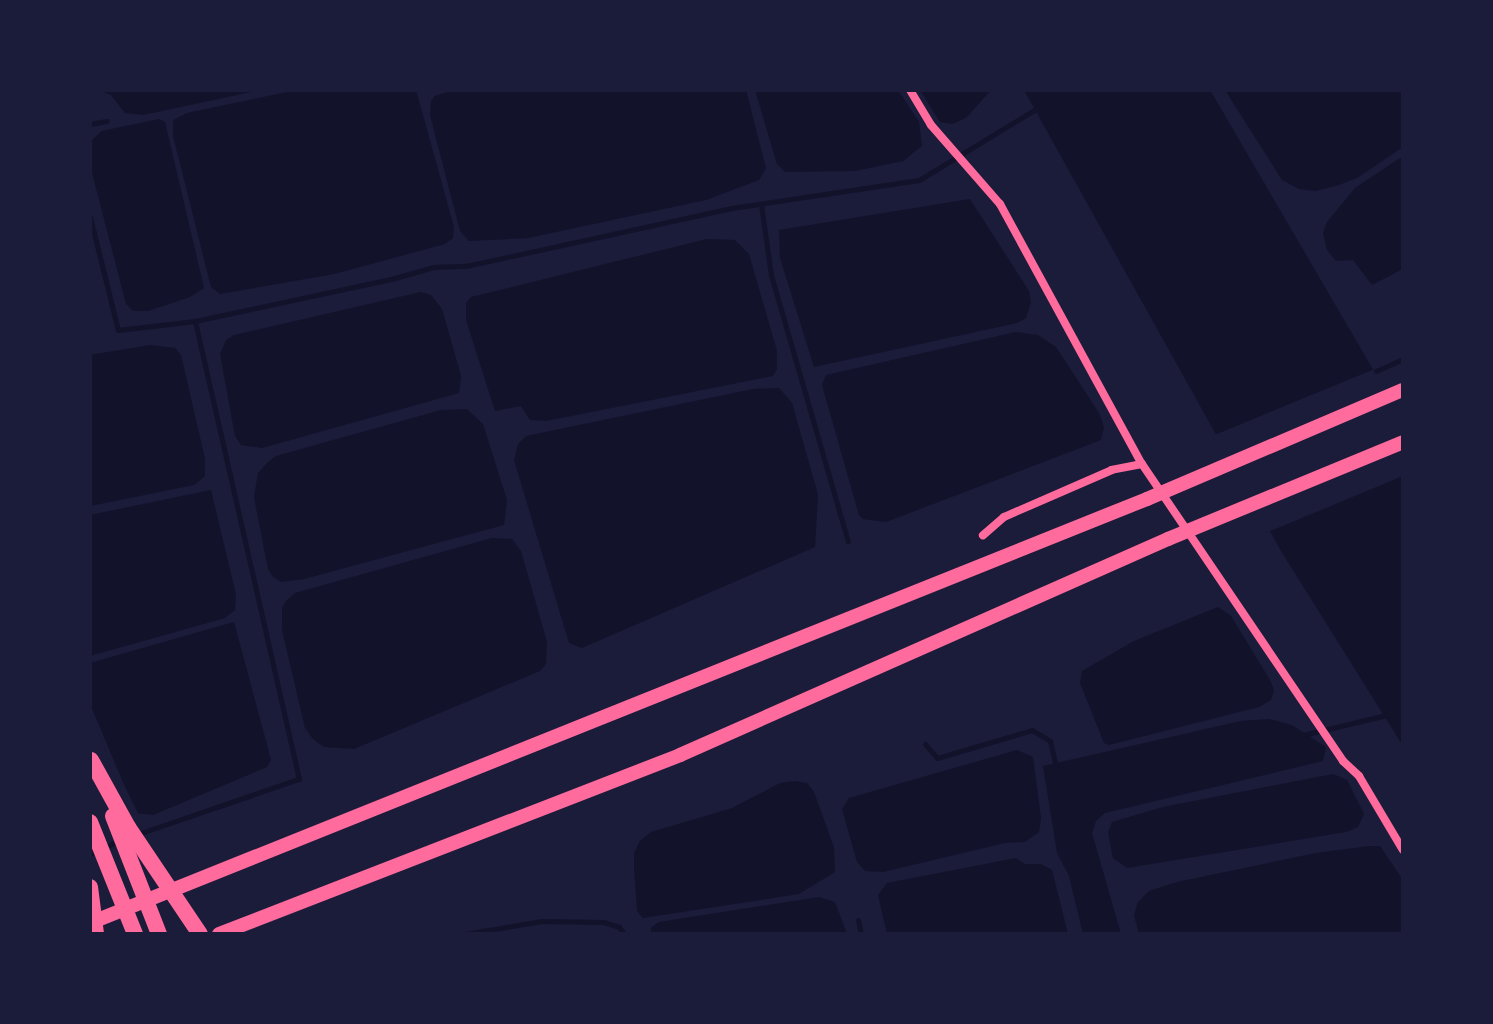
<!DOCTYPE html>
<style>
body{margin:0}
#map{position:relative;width:1493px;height:1024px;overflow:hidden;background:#1b1b3a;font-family:"Space Grotesk",sans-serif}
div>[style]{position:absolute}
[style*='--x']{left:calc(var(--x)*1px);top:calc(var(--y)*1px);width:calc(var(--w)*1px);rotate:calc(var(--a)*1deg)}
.water>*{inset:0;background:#12122b}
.pier>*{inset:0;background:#1b1b3a}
.stream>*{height:5px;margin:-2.5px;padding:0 2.5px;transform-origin:2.5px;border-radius:2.5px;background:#12122b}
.minor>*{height:8px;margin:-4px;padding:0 4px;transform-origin:4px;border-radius:4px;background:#ff6b9d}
.trunk>*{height:14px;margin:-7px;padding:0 7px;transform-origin:7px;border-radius:7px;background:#ff6b9d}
.motorway>*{height:16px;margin:-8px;padding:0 8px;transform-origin:8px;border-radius:8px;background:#ff6b9d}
span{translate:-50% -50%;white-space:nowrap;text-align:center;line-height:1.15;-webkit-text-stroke:6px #1b1b3a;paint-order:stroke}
.frame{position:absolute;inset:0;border:92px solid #1b1b3a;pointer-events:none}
</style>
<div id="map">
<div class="water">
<i style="clip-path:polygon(97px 90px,261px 90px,143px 115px,125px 113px,111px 95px)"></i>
<i style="clip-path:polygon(297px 90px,416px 90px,454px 227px,453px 238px,445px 244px,334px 274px,220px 294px,211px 287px,173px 136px,173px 120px,187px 113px)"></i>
<i style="clip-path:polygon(454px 90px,746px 90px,766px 168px,759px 180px,706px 200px,528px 238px,469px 241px,460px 231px,430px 115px,431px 101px,435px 96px)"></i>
<i style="clip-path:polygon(755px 90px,898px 90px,919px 122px,922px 146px,903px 161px,855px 171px,785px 172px,777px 164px)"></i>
<i style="clip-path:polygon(920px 90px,991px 90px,966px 118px,952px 124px,940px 122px)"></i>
<i style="clip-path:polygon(1024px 90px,1210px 90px,1403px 421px,1403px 746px,1281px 551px)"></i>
<i style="clip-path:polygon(1225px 90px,1403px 90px,1403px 147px,1357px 178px,1336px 186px,1315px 191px,1299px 189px,1282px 180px)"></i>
<i style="clip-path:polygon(159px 119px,165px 122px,204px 288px,190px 297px,148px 311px,133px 311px,126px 304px,90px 165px,90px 142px,102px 131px)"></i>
<i style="clip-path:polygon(1403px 156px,1403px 269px,1372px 285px,1353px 260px,1336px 261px,1327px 250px,1323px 233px,1327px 222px,1355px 188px)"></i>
<i style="clip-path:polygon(970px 199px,1029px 291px,1031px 302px,1026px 318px,1017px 323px,814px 367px,780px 258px,779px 230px)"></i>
<i style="clip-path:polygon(707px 239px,735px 240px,749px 254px,777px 351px,777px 369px,773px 376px,546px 421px,530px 420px,521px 406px,495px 411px,466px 320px,466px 303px,471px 297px)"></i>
<i style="clip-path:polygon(421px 292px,431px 295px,442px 309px,461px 376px,459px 393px,262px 448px,241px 445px,235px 436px,220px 354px,226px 340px,234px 335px)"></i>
<i style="clip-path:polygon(1016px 332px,1038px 335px,1056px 347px,1099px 413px,1104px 427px,1101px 440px,886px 522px,863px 519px,859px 515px,822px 385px,826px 375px)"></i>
<i style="clip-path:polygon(150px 345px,175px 348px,181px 355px,205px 459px,205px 476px,194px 485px,90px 506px,90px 355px)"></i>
<i style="clip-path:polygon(779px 388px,792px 403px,818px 495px,815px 547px,582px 648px,569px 643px,514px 460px,518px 444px,526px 436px,753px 389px)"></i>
<i style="clip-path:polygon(467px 409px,483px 424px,507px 500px,504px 525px,304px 579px,281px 582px,273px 577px,268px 569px,254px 497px,258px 473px,267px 463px,276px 456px,441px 410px)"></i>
<i style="clip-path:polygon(211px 490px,236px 595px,235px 610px,225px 618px,90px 656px,90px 515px)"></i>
<i style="clip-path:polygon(492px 538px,512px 539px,521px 551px,547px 642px,546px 664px,540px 671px,354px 749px,324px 747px,313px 739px,305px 728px,282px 630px,282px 608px,286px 601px,295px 593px)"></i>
<i style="clip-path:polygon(1218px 607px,1231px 616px,1270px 680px,1274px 690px,1271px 700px,1259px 707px,1109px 745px,1104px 743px,1080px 683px,1082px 671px,1134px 641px)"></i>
<i style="clip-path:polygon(234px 622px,271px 760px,267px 767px,153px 815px,136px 813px,90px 704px,90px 663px)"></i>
<i style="clip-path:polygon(1269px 719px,1292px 725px,1326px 747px,1323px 761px,1105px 813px,1096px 821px,1092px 833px,1121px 934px,1083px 934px,1069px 876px,1057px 853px,1043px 766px,1241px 721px)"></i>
<i style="clip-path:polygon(1017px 750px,1033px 757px,1041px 818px,1039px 832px,1025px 842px,1005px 843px,883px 872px,865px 871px,857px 862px,842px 809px,849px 798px)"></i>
<i style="clip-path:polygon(1333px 774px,1347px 780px,1364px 814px,1358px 827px,1346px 832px,1127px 868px,1113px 858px,1108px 832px,1112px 822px,1163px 807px)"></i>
<i style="clip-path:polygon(795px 781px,807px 783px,814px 792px,834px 847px,835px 872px,799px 894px,643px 918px,637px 911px,634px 868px,634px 853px,640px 841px,651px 832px,732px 808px,780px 783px)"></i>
<i style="clip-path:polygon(1370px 846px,1380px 846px,1403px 880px,1403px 934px,1139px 934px,1134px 915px,1138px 902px,1149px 891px,1177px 882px,1316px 853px)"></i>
<i style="clip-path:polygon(1016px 858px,1025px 864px,1041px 864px,1052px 870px,1068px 934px,887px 934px,878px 895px,887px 883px)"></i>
<i style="clip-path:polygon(819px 897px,835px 902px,847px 934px,650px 934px,652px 927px,659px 922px)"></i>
</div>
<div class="pier">
<i style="clip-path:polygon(1377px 368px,1403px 413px,1403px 476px,1266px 533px,1212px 436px)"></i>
<i style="clip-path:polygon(90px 713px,101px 739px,141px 819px,128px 809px)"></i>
</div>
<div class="stream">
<i style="--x:90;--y:124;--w:17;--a:-10"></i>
<i style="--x:761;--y:204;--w:72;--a:82"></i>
<i style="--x:771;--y:275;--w:277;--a:73.9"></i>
<i style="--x:90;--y:217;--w:116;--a:76.1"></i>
<i style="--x:118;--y:330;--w:78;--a:-6.7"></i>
<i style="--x:195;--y:321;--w:205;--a:-12.1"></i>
<i style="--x:395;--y:278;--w:40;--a:-16"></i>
<i style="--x:433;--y:267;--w:33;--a:-2"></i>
<i style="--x:466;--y:266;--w:272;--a:-12.3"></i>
<i style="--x:732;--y:208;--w:189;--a:-8.5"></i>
<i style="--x:919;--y:180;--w:140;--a:-31.3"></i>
<i style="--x:1376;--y:371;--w:30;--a:-24"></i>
<i style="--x:1303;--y:735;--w:103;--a:-13.5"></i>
<i style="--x:925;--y:744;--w:18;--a:49"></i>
<i style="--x:937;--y:758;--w:99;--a:-16.4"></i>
<i style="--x:1032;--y:730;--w:21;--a:31"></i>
<i style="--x:1050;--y:741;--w:28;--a:77"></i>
<i style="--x:135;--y:835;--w:173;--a:-18.9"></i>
<i style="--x:299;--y:779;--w:470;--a:-102.8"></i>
<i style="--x:90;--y:854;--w:31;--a:-25"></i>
<i style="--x:858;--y:920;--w:14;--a:78"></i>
<i style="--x:465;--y:934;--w:78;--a:-9.6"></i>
<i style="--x:542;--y:921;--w:61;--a:0.9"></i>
<i style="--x:603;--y:922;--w:17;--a:17"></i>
<i style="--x:619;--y:927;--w:9;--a:54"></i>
</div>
<div class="minor">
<i style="--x:910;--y:90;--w:41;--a:59"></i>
<i style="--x:931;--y:125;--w:105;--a:48.9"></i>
<i style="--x:1000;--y:204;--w:296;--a:61.4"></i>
<i style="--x:1142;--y:464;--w:31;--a:169"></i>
<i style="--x:1112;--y:470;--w:118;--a:156.5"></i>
<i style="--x:1004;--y:517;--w:28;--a:139"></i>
<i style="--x:1142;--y:464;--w:359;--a:55.9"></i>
<i style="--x:1343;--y:761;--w:22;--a:43"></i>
<i style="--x:1359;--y:776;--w:86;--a:59.3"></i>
</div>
<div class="trunk">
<i style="--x:90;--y:923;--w:1139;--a:-21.86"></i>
<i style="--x:1147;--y:499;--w:278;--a:-23.1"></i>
<i style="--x:219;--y:934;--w:495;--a:-21.2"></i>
<i style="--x:680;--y:755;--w:534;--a:-23.88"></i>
<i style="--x:1168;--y:539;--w:254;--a:-22.4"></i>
</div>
<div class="motorway">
<i style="--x:91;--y:760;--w:77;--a:61.1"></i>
<i style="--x:128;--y:827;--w:129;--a:56.1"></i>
<i style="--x:113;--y:816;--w:127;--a:68.7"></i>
<i style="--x:90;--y:822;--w:121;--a:68.1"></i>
<i style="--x:90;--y:887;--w:47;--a:82.7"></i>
</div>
<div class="frame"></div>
</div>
